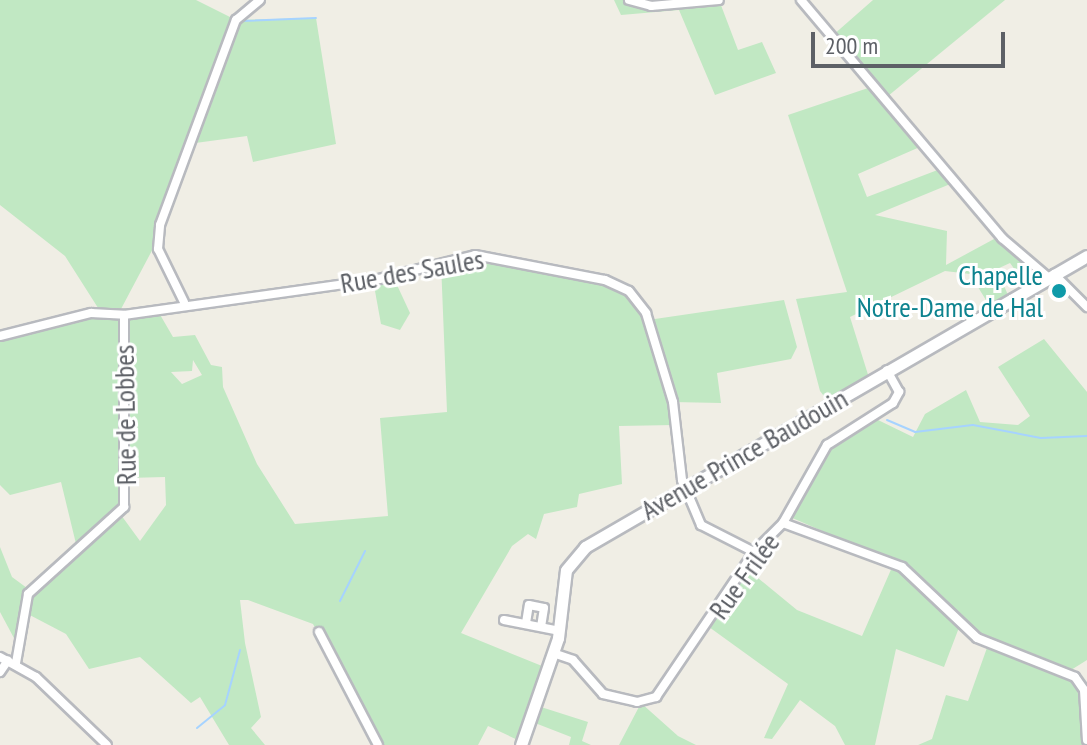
<!DOCTYPE html>
<meta charset="utf-8">
<style>
body{margin:0}
#map{position:relative;width:1087px;height:745px;overflow:hidden;background:#f0eee5;font-family:"PT Sans Narrow",sans-serif}
div>[style]{position:absolute}
[style*='--x']{left:calc(var(--x)*1px);top:calc(var(--y)*1px);width:calc(var(--w)*1px);rotate:calc(var(--a)*1deg)}
.green>*{inset:0;background:#c1e8c3}
.stream>*{height:2px;margin:-1px;padding:0 1px;transform-origin:1px;border-radius:1px;background:#a6d3ff}
.roads{filter:drop-shadow(2px 0 #b8babf) drop-shadow(-2px 0 #b8babf) drop-shadow(0 2px #b8babf) drop-shadow(0 -2px #b8babf)}
.street>*{height:8px;margin:-4px;padding:0 4px;transform-origin:4px;border-radius:4px;background:#fff}
.secondary>*{height:11px;margin:-5.5px;padding:0 5.5px;transform-origin:5.5px;border-radius:5.5px;background:#fff}
.dots>*{width:22px;height:22px;translate:-50% -50%;box-sizing:border-box;border:4px solid #fff;border-radius:50%}
span{translate:-50% -50%;white-space:nowrap;text-align:center;line-height:1.15;-webkit-text-stroke:6px #fff;paint-order:stroke}
.street-label{font-size:28px;color:#5d6066}
.culture-label{font-size:28px;color:#0d838f}
.right{translate:-100% -50%;text-align:right}
.scale{position:absolute;left:811px;top:32px;width:194px;height:36px;box-sizing:border-box;border:4px solid #5d6066;border-top:0;padding-left:10px;font-size:24px;line-height:28px;white-space:nowrap;color:#5d6066;-webkit-text-stroke:6px #fff;paint-order:stroke}
</style>
<div id="map">
<div class="green">
<i style="clip-path:polygon(evenodd,0 0,196px 0,236px 20px,316px 18px,336px 144px,253px 162px,247px 136px,188px 144px,157px 241px,121px 309px,155px 306px,173px 337px,195px 335px,211px 365px,222px 367px,223px 387px,257px 464px,295px 524px,388px 516px,380px 418px,447px 412px,441px 263px,475px 255px,620px 286px,648px 320px,784px 300px,797px 347px,791px 359px,717px 373px,721px 403px,673px 402px,674px 425px,619px 426px,622px 484px,579px 494px,577px 507px,544px 514px,536px 539px,528px 534px,512px 546px,461px 633px,547px 668px,522px 742px,488px 726px,478px 745px,378px 745px,313px 624px,248px 600px,240px 600px,245px 643px,261px 717px,251px 728px,265px 745px,229px 745px,200px 697px,191px 703px,140px 657px,89px 669px,66px 634px,24px 612px,15px 640px,0 612px,0 547px,12px 577px,31px 591px,78px 552px,61px 482px,10px 495px,0 485px,0 336px,100px 311px,65px 256px,0 205px,0 0,193px 360px,202px 375px,182px 384px,171px 372px,192px 371px,193px 360px,0 0,165px 477px,166px 505px,140px 541px,121px 515px,127px 478px,165px 477px)"></i>
<i style="clip-path:polygon(614px 0,719px 0,738px 50px,762px 42px,776px 73px,715px 95px,679px 10px,621px 15px)"></i>
<i style="clip-path:polygon(873px 0,1005px 0,888px 96px,929px 143px,858px 174px,867px 197px,948px 166px,960px 180px,875px 215px,947px 231px,946px 265px,994px 239px,993px 226px,1049px 278px,1026px 285px,1010px 263px,997px 269px,1010px 300px,992px 310px,970px 274px,945px 271px,850px 317px,870px 381px,830px 404px,820px 391px,796px 299px,847px 292px,788px 115px,877px 85px,832px 36px)"></i>
<i style="clip-path:polygon(381px 281px,397px 285px,410px 313px,400px 330px,381px 324px,375px 291px)"></i>
<i style="clip-path:polygon(1044px 339px,1087px 392px,1087px 660px,1071px 670px,978px 635px,908px 568px,790px 517px,828px 449px,878px 420px,913px 437px,925px 414px,966px 390px,980px 422px,1018px 425px,1030px 416px,998px 367px)"></i>
<i style="clip-path:polygon(893px 565px,960px 625px,944px 667px,896px 649px,875px 745px,845px 745px,835px 726px,800px 700px,772px 739px,764px 738px,788px 684px,709px 627px,747px 569px,797px 610px,862px 636px)"></i>
<i style="clip-path:polygon(988px 645px,1076px 681px,1086px 745px,918px 745px,932px 739px,946px 695px,968px 701px)"></i>
<i style="clip-path:polygon(641px 703px,678px 736px,696px 745px,619px 745px)"></i>
<i style="clip-path:polygon(541px 707px,588px 722px,582px 741px,591px 745px,569px 745px,571px 737px,535px 723px)"></i>
</div>
<div class="stream">
<i style="--x:241;--y:21;--w:75;--a:-2.3"></i>
<i style="--x:887;--y:420;--w:30;--a:23"></i>
<i style="--x:915;--y:432;--w:58;--a:-6.9"></i>
<i style="--x:973;--y:425;--w:69;--a:10.8"></i>
<i style="--x:1041;--y:438;--w:46;--a:-2.5"></i>
<i style="--x:340;--y:601;--w:56;--a:-63.4"></i>
<i style="--x:197;--y:728;--w:36;--a:-39"></i>
<i style="--x:225;--y:705;--w:57;--a:-74.7"></i>
</div>
<div class="roads">
<div class="street">
<i style="--x:629;--y:0;--w:23;--a:15"></i>
<i style="--x:651;--y:6;--w:68;--a:-5"></i>
<i style="--x:801;--y:0;--w:312;--a:49.8"></i>
<i style="--x:1002;--y:238;--w:62;--a:40.4"></i>
<i style="--x:1054;--y:274;--w:47;--a:45"></i>
<i style="--x:184;--y:302;--w:59;--a:-116.1"></i>
<i style="--x:158;--y:249;--w:24;--a:-85"></i>
<i style="--x:160;--y:225;--w:219;--a:-69.7"></i>
<i style="--x:236;--y:20;--w:31;--a:-40"></i>
<i style="--x:124;--y:315;--w:258;--a:-8"></i>
<i style="--x:379;--y:279;--w:99;--a:-14"></i>
<i style="--x:475;--y:255;--w:132;--a:10.9"></i>
<i style="--x:605;--y:280;--w:26;--a:25"></i>
<i style="--x:629;--y:291;--w:28;--a:52"></i>
<i style="--x:646;--y:313;--w:93;--a:73.1"></i>
<i style="--x:673;--y:402;--w:79;--a:83.4"></i>
<i style="--x:682;--y:480;--w:49;--a:67.1"></i>
<i style="--x:701;--y:525;--w:59;--a:27"></i>
<i style="--x:0;--y:336;--w:94;--a:-14.2"></i>
<i style="--x:91;--y:313;--w:33;--a:3"></i>
<i style="--x:783;--y:523;--w:127;--a:20.3"></i>
<i style="--x:902;--y:567;--w:103;--a:43.4"></i>
<i style="--x:977;--y:638;--w:105;--a:21.7"></i>
<i style="--x:1075;--y:677;--w:16;--a:55"></i>
<i style="--x:1084;--y:690;--w:50;--a:86.6"></i>
<i style="--x:504;--y:620;--w:57;--a:11.1"></i>
<i style="--x:526;--y:623;--w:18;--a:-81"></i>
<i style="--x:529;--y:605;--w:15;--a:11"></i>
<i style="--x:544;--y:608;--w:18;--a:99"></i>
<i style="--x:319;--y:632;--w:127;--a:62.4"></i>
<i style="--x:553;--y:653;--w:21;--a:19"></i>
<i style="--x:573;--y:660;--w:45;--a:48.6"></i>
<i style="--x:603;--y:694;--w:35;--a:13"></i>
<i style="--x:637;--y:702;--w:20;--a:-15"></i>
<i style="--x:656;--y:697;--w:175;--a:-55.9"></i>
<i style="--x:754;--y:552;--w:41;--a:-45"></i>
<i style="--x:783;--y:523;--w:90;--a:-60.6"></i>
<i style="--x:827;--y:445;--w:78;--a:-32.5"></i>
<i style="--x:893;--y:403;--w:13;--a:-61"></i>
<i style="--x:899;--y:392;--w:25;--a:-119"></i>
<i style="--x:0;--y:657;--w:41;--a:29.1"></i>
<i style="--x:36;--y:677;--w:98;--a:43.8"></i>
<i style="--x:16;--y:663;--w:70;--a:-80.1"></i>
<i style="--x:28;--y:594;--w:130;--a:-42.2"></i>
<i style="--x:124;--y:507;--w:192;--a:-90"></i>
<i style="--x:0;--y:672;--w:14;--a:-56"></i>
</div>
<div class="secondary">
<i style="--x:521;--y:745;--w:113;--a:-70.9"></i>
<i style="--x:558;--y:638;--w:68;--a:-83.3"></i>
<i style="--x:566;--y:570;--w:30;--a:-50"></i>
<i style="--x:585;--y:547;--w:580;--a:-30.1"></i>
</div>
</div>
<div class="dots">
<i style="left:1059px;top:291px;background:#0f9aa8"></i>
</div>
<div class="street-label">
<span style="left:412px;top:271px;rotate:-10deg">Rue des Saules</span>
<span style="left:125px;top:415px;rotate:-91deg">Rue de Lobbes</span>
<span style="left:744px;top:454px;rotate:-30deg">Avenue Prince Baudouin</span>
<span style="left:744px;top:576px;rotate:-54deg">Rue Frilée</span>
</div>
<div class="culture-label">
<span class="right" style="left:1043px;top:291px">Chapelle<br>Notre-Dame de Hal</span>
</div>
<div class="scale">200 m</div>
</div>
